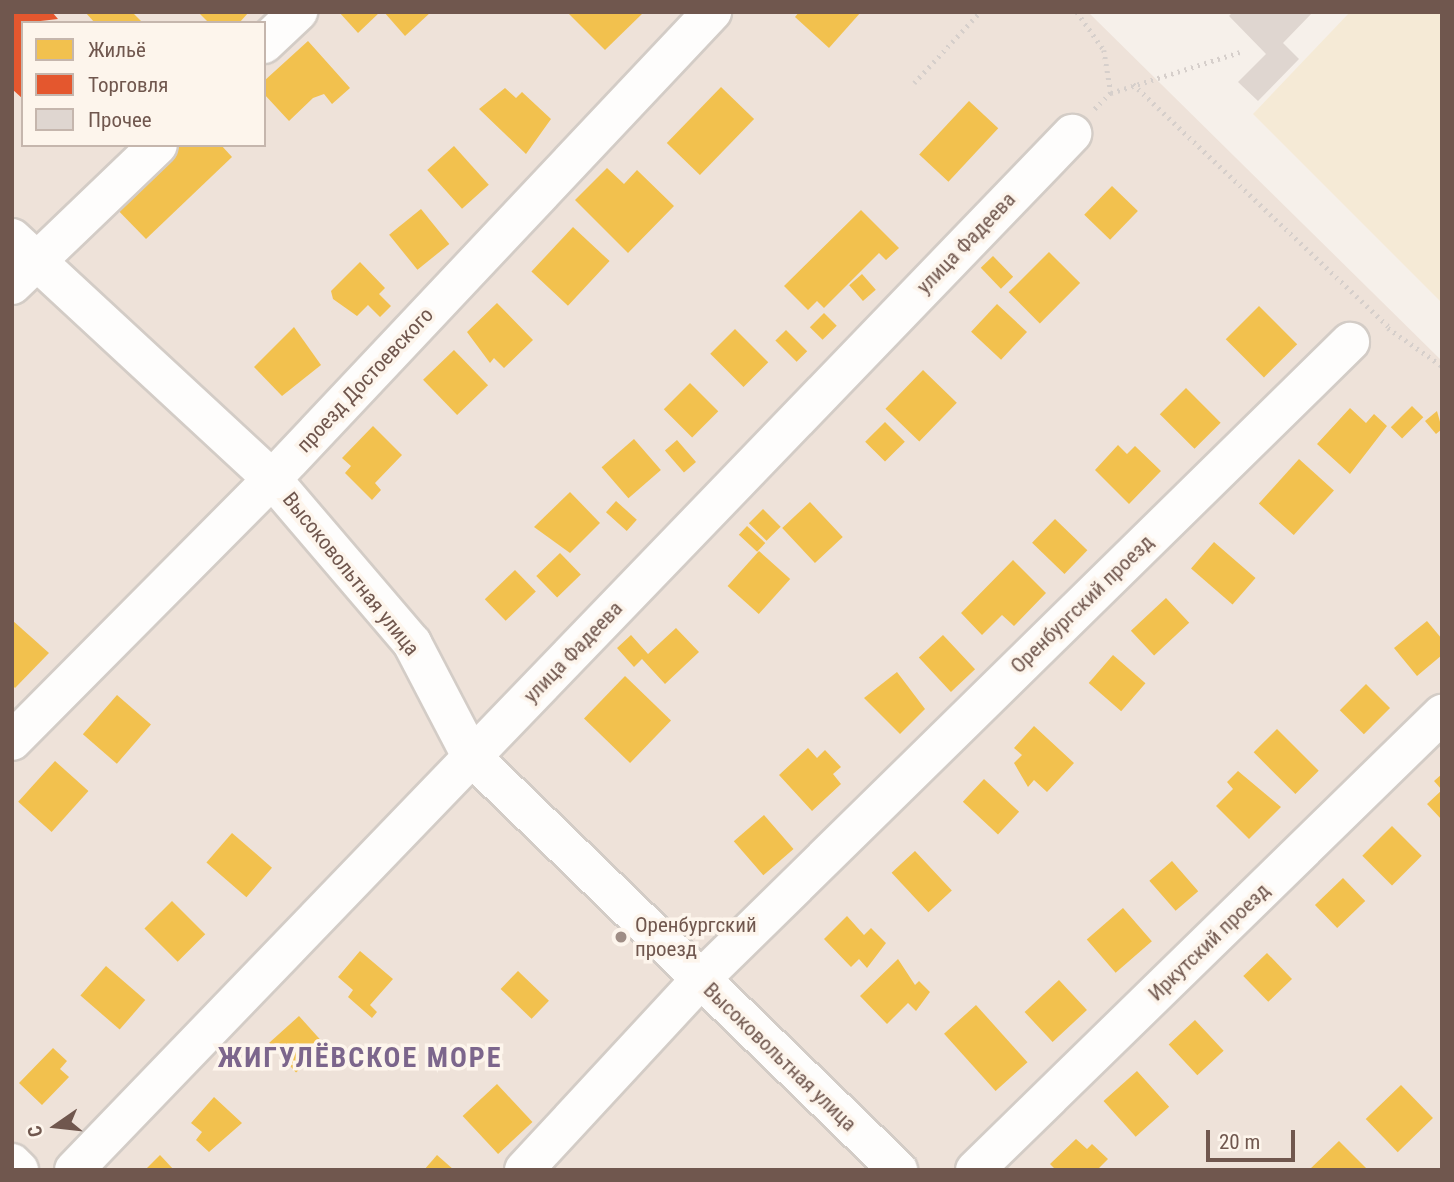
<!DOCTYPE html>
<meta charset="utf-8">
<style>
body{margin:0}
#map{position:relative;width:1454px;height:1182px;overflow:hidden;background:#f6f0ea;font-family:"Roboto Condensed",sans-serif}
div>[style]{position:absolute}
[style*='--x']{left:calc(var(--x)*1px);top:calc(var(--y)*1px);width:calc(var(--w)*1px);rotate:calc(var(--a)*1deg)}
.residential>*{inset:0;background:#eee2d9}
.sand>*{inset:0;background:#f5ead6}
.homes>*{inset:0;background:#f2c14e;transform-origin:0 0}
.shops>*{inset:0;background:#e4572e}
.building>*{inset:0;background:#dfd6d0}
.path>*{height:4.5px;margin-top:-2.25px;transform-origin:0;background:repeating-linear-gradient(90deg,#d6cfcb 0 2px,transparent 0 7px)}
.roads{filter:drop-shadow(2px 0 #d3ccc6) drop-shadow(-2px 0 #d3ccc6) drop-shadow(0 2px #d3ccc6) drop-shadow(0 -2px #d3ccc6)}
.minor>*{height:38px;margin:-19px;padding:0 19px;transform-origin:19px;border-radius:19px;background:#fefdfc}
.dots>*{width:19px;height:19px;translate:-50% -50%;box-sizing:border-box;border:4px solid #fdf5ec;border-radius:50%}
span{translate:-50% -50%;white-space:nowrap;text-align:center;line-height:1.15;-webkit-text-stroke:7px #fdf5ec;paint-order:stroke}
.street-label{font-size:21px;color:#70574e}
.poi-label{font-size:21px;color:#70574e}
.left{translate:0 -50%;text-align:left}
.district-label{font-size:28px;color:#7c668c;font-weight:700;letter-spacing:2px}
.frame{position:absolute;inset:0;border:14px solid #70574e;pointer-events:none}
.legend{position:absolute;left:21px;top:21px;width:245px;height:126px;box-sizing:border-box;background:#fdf5ec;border:2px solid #c5b6ad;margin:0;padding:9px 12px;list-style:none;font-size:21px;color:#70574e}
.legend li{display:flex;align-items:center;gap:14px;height:35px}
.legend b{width:35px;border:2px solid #c5b6ad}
.north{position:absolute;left:21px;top:1091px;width:70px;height:70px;-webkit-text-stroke:5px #fdf5ec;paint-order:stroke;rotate:256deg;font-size:19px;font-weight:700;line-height:28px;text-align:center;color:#70574e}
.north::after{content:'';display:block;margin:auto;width:24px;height:32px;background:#70574e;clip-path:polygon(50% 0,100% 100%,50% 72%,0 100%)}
.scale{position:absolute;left:1206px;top:1130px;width:89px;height:32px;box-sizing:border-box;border:4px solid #70574e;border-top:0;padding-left:9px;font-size:21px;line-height:24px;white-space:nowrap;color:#70574e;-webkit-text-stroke:5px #fdf5ec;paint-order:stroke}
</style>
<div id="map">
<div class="residential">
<i style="clip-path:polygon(evenodd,12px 12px,1088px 12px,1442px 361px,1442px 1170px,12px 1170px,12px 12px,23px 23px,264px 23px,264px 145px,23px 145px,23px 23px)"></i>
</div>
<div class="sand">
<i style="clip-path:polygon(1350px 12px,1442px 12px,1442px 303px,1253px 114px)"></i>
</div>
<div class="homes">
<i style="clip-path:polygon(85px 12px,132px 12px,143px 23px,95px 23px)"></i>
<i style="clip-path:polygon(198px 12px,249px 12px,239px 23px,209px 23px)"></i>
<i style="clip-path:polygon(339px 12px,380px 12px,358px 33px)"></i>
<i style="clip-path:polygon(384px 12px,431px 12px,405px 36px)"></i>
<i style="clip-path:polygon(567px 12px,644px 12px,605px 50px)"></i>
<i style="clip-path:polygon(799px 12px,861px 12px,829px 48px,795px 17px)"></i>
<i style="clip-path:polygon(308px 41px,350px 88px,332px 104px,324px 94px,313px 98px,289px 121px,264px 94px,264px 81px)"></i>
<i style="left:721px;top:87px;width:46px;height:78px;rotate:44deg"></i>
<i style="clip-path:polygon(505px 88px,516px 98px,522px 92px,551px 119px,526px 154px,479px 109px)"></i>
<i style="left:969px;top:101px;width:40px;height:73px;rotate:43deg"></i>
<i style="clip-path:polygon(165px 145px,221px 145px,232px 157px,146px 239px,108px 200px)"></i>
<i style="left:454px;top:146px;width:52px;height:36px;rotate:48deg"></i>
<i style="clip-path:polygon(607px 168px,624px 184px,637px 170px,674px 206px,628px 253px,575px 200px)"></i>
<i style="left:1112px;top:186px;width:36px;height:40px;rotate:44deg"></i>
<i style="left:421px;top:209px;width:45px;height:41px;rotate:51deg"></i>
<i style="clip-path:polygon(861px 210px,899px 248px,886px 260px,879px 253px,824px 308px,817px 301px,808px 310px,784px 286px)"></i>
<i style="left:573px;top:227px;width:50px;height:61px;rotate:43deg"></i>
<i style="left:1049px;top:252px;width:44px;height:57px;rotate:45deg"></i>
<i style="left:993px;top:256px;width:29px;height:17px;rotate:46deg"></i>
<i style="clip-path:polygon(360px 262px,385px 288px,379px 294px,391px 306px,380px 317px,368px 305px,357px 316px,333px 299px,331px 291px)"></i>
<i style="left:862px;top:274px;width:21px;height:17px;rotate:49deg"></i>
<i style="clip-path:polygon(497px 303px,533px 340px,504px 368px,494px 358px,490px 363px,467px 332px)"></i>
<i style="left:997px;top:304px;width:41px;height:38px;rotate:43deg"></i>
<i style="left:1259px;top:306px;width:54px;height:47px;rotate:45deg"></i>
<i style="left:824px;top:313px;width:18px;height:20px;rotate:45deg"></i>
<i style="clip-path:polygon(294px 327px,321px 365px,282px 396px,254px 367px)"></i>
<i style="left:735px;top:329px;width:47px;height:35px;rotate:45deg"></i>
<i style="left:786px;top:330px;width:30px;height:15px;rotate:45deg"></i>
<i style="left:454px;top:350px;width:49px;height:43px;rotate:46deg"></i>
<i style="left:923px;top:370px;width:47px;height:54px;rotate:44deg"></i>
<i style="left:690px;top:383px;width:40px;height:37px;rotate:45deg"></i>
<i style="left:1186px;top:388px;width:49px;height:37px;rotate:45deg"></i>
<i style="left:1412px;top:406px;width:16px;height:30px;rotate:45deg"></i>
<i style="clip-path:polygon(1350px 408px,1366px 423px,1374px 414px,1387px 426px,1350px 474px,1317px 444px)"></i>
<i style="clip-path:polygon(1437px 411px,1442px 429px,1436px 434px,1425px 421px)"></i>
<i style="left:885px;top:422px;width:28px;height:28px;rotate:45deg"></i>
<i style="clip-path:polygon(373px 426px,402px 455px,375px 483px,381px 490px,372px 500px,345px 473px,351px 466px,342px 458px)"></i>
<i style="left:634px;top:439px;width:41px;height:43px;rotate:49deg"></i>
<i style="left:677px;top:440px;width:29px;height:16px;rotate:49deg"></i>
<i style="clip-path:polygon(1118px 445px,1127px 454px,1135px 446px,1161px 471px,1129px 504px,1095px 470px)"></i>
<i style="left:1299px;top:459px;width:47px;height:60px;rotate:42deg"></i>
<i style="clip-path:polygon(570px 492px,600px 523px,570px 553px,534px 527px)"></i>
<i style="left:616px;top:501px;width:28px;height:15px;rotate:42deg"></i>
<i style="left:810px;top:502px;width:48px;height:38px;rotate:47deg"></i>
<i style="left:763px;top:509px;width:25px;height:20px;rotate:45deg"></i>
<i style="left:1055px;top:519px;width:45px;height:33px;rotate:44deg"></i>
<i style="left:747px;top:526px;width:25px;height:12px;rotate:43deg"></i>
<i style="left:1214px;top:542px;width:55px;height:35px;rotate:41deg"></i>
<i style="left:759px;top:551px;width:42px;height:47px;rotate:42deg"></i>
<i style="left:560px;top:553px;width:30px;height:33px;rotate:46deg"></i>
<i style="clip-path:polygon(1013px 560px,1046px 593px,1014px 626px,1002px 615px,982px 635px,961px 613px)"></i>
<i style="left:515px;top:570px;width:30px;height:42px;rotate:46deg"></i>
<i style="left:1166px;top:598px;width:34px;height:48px;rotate:47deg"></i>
<i style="clip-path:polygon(12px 620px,49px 653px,15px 688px,12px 685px)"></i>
<i style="clip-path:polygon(1427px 621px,1442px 639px,1442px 655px,1417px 676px,1394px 648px)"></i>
<i style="clip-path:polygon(676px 628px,699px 652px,665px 684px,642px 659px,634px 667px,617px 648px,631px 635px,648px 654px)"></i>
<i style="left:943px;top:635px;width:47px;height:33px;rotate:47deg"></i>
<i style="left:1113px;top:655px;width:43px;height:37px;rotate:41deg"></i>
<i style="clip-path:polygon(897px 672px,925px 709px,900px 734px,864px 698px)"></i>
<i style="left:625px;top:676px;width:64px;height:59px;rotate:44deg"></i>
<i style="left:1366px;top:684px;width:34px;height:37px;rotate:45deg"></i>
<i style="left:117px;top:695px;width:45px;height:52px;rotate:41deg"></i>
<i style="clip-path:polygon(1034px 726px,1074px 763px,1047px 792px,1034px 780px,1028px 787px,1014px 763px,1022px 755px,1014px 748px)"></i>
<i style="left:1277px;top:729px;width:59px;height:33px;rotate:45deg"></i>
<i style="clip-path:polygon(808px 748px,817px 758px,825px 750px,841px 767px,833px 774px,841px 784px,812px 811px,779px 775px)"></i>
<i style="left:55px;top:761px;width:45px;height:55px;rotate:42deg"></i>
<i style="clip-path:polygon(1238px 771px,1281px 807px,1249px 839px,1216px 806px,1233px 789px,1227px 782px)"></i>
<i style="clip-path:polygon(1442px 774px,1442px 820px,1427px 804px,1442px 790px,1434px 781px)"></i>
<i style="left:984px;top:779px;width:48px;height:31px;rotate:43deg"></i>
<i style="left:764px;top:815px;width:45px;height:40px;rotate:49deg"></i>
<i style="left:1392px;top:826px;width:42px;height:42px;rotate:45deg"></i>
<i style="left:232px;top:833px;width:53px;height:39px;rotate:41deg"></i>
<i style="left:915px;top:851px;width:54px;height:32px;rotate:47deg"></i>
<i style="left:1172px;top:861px;width:40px;height:30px;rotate:49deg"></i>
<i style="left:1343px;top:878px;width:32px;height:39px;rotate:46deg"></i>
<i style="left:172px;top:901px;width:47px;height:39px;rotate:45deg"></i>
<i style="left:1123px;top:908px;width:44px;height:48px;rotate:49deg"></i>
<i style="clip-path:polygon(847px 916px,864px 935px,871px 928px,886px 943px,867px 968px,859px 959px,851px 967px,824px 939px)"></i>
<i style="clip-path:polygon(360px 951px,393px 979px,370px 1005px,377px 1012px,372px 1018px,348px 997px,353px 990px,338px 977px)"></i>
<i style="left:1267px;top:953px;width:36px;height:33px;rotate:46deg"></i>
<i style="clip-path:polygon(898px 959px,915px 985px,919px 981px,930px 992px,916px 1011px,908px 1003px,887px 1024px,860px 996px)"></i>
<i style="left:106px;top:966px;width:52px;height:39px;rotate:41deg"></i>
<i style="left:518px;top:971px;width:43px;height:25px;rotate:44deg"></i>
<i style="left:1059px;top:980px;width:41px;height:47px;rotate:47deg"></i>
<i style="left:976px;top:1005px;width:77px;height:43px;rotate:48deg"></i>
<i style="left:299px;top:1016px;width:40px;height:40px;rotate:48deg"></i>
<i style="left:1195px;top:1020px;width:42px;height:36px;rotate:47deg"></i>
<i style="clip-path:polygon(53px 1048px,67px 1061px,60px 1069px,69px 1077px,42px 1105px,19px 1083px)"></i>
<i style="left:1137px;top:1071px;width:48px;height:45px;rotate:48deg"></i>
<i style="left:497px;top:1084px;width:52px;height:47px;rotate:47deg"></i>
<i style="left:1401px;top:1085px;width:46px;height:49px;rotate:46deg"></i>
<i style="clip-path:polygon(214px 1097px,242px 1123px,209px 1152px,196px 1140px,202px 1132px,191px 1123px)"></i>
<i style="clip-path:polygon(1076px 1139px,1087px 1149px,1092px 1144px,1108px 1159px,1097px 1170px,1056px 1170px,1050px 1164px)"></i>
<i style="clip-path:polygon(1339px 1141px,1368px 1170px,1309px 1170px)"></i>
<i style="clip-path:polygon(160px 1155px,174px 1170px,145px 1170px)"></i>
<i style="clip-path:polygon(437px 1155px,454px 1170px,424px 1170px)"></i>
</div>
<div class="shops">
<i style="clip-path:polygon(12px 12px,52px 12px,58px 19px,23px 23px,23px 99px,12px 89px)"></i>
</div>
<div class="building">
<i style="clip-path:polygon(1233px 12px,1313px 12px,1283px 43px,1299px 59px,1258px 101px,1238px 82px,1266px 54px,1229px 16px)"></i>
</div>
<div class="path">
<i style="--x:1077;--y:12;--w:47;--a:54.6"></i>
<i style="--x:1104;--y:50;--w:44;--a:80.8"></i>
<i style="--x:1111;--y:93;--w:24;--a:135"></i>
<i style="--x:914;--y:83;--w:97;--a:-47.1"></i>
<i style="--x:1133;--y:84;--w:354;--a:43.5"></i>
<i style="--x:1111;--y:93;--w:135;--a:-17.6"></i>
<i style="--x:1388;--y:328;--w:66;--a:35.1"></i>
</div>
<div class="roads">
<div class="minor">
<i style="--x:264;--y:44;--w:47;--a:-43.3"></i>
<i style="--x:12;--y:238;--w:355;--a:42.8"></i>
<i style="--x:272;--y:479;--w:216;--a:49.5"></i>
<i style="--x:412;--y:643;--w:127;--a:62.4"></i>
<i style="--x:471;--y:756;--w:595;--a:44.11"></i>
<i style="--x:12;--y:285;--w:202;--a:-43.8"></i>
<i style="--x:12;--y:741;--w:369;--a:-45.2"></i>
<i style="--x:272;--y:479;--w:642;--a:-46.71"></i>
<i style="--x:12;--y:1163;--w:10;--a:45"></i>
<i style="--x:74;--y:1170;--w:1439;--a:-46.07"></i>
<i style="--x:524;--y:1170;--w:259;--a:-47.2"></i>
<i style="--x:700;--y:980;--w:911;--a:-44.47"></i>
<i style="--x:975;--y:1170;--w:653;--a:-44.32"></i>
</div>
</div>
<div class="dots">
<i style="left:621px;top:937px;background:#9f8d85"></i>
</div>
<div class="street-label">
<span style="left:966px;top:243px;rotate:-46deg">улица Фадеева</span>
<span style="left:365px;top:380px;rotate:-47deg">проезд Достоевского</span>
<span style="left:351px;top:574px;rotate:51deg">Высоковольтная улица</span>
<span style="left:1082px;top:604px;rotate:-44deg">Оренбургский проезд</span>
<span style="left:573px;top:652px;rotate:-46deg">улица Фадеева</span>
<span style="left:1209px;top:942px;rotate:-44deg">Иркутский проезд</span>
<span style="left:780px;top:1057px;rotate:44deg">Высоковольтная улица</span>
</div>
<div class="poi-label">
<span class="left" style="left:635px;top:937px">Оренбургский<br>проезд</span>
</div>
<div class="district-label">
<span style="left:360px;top:1058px">ЖИГУЛЁВСКОЕ МОРЕ</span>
</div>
<div class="frame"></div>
<ul class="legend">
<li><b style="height:19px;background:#f2c14e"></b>Жильё</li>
<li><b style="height:19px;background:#e4572e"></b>Торговля</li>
<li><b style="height:19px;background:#dfd6d0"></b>Прочее</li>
</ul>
<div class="north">С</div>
<div class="scale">20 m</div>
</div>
